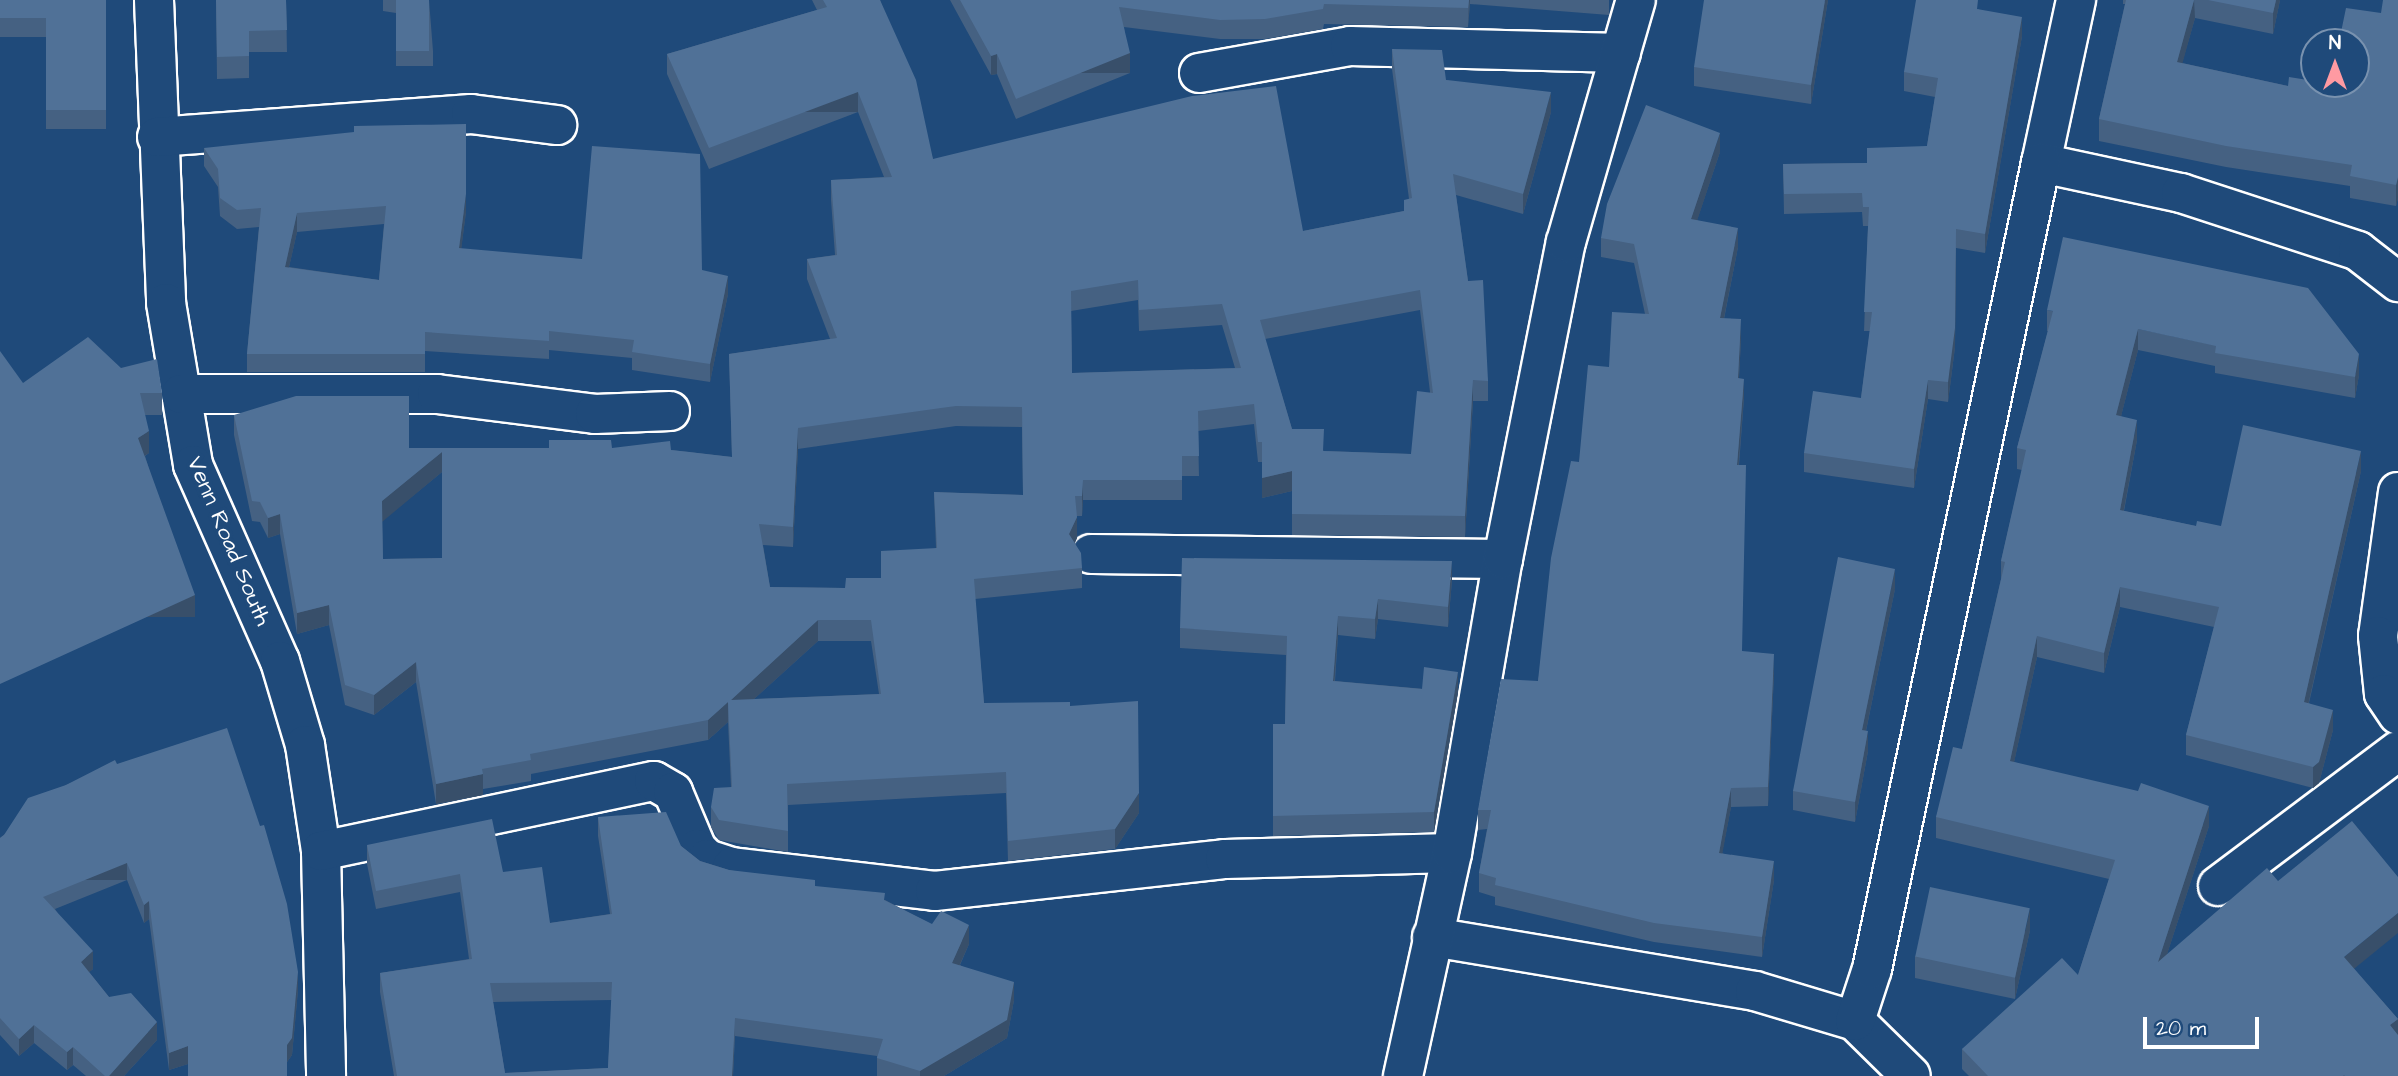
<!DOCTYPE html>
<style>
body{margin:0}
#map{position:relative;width:2398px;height:1076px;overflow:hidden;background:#1f4a7a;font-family:"Architects Daughter",sans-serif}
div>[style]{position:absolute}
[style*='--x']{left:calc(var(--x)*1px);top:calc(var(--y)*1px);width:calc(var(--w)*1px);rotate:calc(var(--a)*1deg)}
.roads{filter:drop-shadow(2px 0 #fff) drop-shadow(-2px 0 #fff) drop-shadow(0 2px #fff) drop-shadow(0 -2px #fff)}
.street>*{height:38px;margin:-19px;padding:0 19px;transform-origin:19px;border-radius:19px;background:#1f4a7a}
.wall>*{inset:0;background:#456182}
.shaded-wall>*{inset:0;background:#384f6a;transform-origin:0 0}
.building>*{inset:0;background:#507197;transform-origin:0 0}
span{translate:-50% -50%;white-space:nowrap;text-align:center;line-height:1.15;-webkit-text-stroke:7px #1f4a7a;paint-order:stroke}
.street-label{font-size:23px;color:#fff}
.north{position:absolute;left:2300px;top:28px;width:70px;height:70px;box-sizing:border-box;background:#1f4a7a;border:2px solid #7992af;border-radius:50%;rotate:0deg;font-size:19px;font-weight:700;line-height:28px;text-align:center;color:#fff}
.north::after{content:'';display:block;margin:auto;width:24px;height:32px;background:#ff9aa2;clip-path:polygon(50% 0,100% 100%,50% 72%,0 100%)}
.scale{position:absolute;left:2143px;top:1017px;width:116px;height:32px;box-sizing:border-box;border:4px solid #fff;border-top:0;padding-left:9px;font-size:21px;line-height:24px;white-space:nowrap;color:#fff;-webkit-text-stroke:5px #1f4a7a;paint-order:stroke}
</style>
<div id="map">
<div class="roads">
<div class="street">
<i style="--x:154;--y:0;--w:303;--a:87.7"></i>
<i style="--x:166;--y:303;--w:164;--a:80.5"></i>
<i style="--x:193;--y:465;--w:214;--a:66.1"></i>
<i style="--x:280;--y:661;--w:88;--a:73.4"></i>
<i style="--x:305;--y:745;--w:107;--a:81.4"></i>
<i style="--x:321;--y:851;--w:225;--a:88.7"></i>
<i style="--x:2076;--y:0;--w:167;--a:102.1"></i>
<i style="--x:2041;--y:163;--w:143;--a:12.1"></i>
<i style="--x:2181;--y:193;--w:186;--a:18.1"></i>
<i style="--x:2358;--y:251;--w:51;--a:37.8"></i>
<i style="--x:1199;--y:73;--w:153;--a:-10.1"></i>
<i style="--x:1350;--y:46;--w:271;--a:1.5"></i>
<i style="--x:157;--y:137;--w:315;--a:-4.2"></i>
<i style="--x:471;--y:114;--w:87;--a:7.3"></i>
<i style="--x:181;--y:394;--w:256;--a:0"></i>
<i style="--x:437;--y:394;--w:159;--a:7.2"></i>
<i style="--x:595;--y:414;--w:75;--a:-2.3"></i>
<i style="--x:2398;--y:492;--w:145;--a:97.9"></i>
<i style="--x:2378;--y:636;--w:58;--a:84.1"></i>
<i style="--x:2384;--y:694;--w:25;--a:56"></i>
<i style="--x:1091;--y:554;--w:412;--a:0.7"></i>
<i style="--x:321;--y:851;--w:340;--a:-11.9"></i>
<i style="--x:654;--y:781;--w:22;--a:30"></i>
<i style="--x:673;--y:792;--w:62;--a:67.2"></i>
<i style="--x:697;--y:849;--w:14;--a:45"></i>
<i style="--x:707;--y:859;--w:26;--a:18"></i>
<i style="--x:732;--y:867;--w:204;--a:6.7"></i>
<i style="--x:935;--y:891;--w:292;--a:-6.3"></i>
<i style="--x:1225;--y:859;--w:227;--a:-1.5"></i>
<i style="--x:2218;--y:886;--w:225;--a:-36.9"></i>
<i style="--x:1432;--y:937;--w:327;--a:9.5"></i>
<i style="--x:1755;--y:991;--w:104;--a:16.7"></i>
<i style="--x:1855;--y:1021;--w:78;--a:44.5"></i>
<i style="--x:1855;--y:1021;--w:55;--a:-71.9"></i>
<i style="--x:1872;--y:969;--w:824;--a:-78.16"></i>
<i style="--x:1403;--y:1076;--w:228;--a:-77.6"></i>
<i style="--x:1452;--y:853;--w:298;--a:-80.2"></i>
<i style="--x:1503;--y:559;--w:323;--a:-78.8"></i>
<i style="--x:1566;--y:242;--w:252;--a:-73.9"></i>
</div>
</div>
<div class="wall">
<i style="clip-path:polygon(0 0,106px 0,106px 129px,46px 129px,46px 37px,0 37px)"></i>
<i style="clip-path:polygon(216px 0,286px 0,287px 52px,249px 52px,249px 78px,217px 79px)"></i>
<i style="clip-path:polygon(383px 0,429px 0,433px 51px,433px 66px,396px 66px,396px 13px,383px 11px)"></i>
<i style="clip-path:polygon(evenodd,812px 0,880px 0,933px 159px,1303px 231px,1404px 211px,1409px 199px,1392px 69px,1392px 49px,1446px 80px,1551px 112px,1523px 214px,1456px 195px,1468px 281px,1488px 381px,1488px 401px,1473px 401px,1465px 537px,1292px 535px,1292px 491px,1262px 498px,1262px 462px,1258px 462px,1254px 424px,1198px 431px,1199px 476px,1182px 476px,1182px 500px,1083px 500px,1082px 516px,1077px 516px,1077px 538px,1075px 543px,1082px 568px,1082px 588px,975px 599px,984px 703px,1070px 706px,1139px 813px,1115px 849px,1008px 861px,1006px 793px,788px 805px,788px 852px,719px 840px,711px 827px,711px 807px,731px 787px,728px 722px,708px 740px,531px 774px,531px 781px,483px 789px,483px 795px,436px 804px,416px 682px,374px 715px,345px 705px,329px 625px,297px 634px,280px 534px,268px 538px,260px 522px,252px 521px,234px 435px,234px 415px,409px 448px,612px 448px,671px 450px,732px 457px,729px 354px,830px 339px,807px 279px,807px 259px,835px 255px,831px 200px,831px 180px,884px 177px,858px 112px,709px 169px,667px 74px,667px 54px,817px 10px,812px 0,1138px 300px,1139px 331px,1222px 325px,1235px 368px,1072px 373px,1071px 311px,1138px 300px,812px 0,1420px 310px,1430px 392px,1411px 454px,1324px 451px,1292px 429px,1265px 339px,1420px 310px,812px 0,956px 426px,1022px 427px,1023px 495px,934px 492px,936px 548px,881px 578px,845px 588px,770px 587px,763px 545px,793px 547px,798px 449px,956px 426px,812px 0,442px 472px,442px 558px,383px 559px,382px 521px,442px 472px,812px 0,818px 641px,871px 641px,879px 694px,754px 699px,818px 641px)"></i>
<i style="clip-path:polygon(950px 0,1609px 0,1609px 15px,1470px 4px,1468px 27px,1324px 24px,1323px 29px,1265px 39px,1220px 39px,1124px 27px,1130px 73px,1016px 119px,997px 74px,991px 75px)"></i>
<i style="clip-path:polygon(1828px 0,1811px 104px,1694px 86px,1694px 67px)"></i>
<i style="clip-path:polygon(2123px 0,2280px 0,2273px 34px,2195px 18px,2182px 63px,2288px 86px,2314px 84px,2356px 84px,2381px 13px,2398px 0,2398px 198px,2396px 206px,2350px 198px,2350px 186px,2226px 167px,2099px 141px,2099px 119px,2125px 4px,2123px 4px)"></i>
<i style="clip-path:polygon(1978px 9px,2022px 36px,1985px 253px,1956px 248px,1955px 347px,1948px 402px,1928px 399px,1914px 488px,1804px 472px,1804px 453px,1861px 398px,1870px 331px,1864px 331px,1868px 226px,1863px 226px,1862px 212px,1784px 214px,1783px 164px,1867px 163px,1927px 146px,1935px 97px,1904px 91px,1904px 72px)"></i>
<i style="clip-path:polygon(evenodd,204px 148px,466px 212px,461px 249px,702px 270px,728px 294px,710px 382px,632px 370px,632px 358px,549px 350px,549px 359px,425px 351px,425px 372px,247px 372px,247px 354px,259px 227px,237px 229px,220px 216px,218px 187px,204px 166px,204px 148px,384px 224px,379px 280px,289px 267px,297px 232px,384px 224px)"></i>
<i style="clip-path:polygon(1720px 152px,1697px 220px,1738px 247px,1724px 319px,1741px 339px,1739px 378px,1744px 398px,1739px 465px,1742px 651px,1774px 673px,1768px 806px,1731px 807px,1722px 853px,1774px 880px,1762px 957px,1654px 942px,1495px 905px,1495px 897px,1479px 892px,1479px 873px,1487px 829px,1478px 830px,1478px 810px,1538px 681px,1579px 462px,1609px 367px,1645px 314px,1634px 263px,1601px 257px,1601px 238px)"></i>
<i style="clip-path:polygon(2047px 310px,2359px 375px,2355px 398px,2215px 373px,2215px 366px,2138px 350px,2121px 416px,2137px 440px,2124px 511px,2196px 526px,2221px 526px,2361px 471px,2309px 703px,2333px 730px,2319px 783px,2313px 788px,2186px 755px,2186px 735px,2214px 627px,2120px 607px,2104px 673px,2037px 657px,2014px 762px,2209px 826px,2167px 954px,2354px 969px,2398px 1019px,2398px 1076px,1969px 1076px,1962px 1069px,1962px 1049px,2078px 975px,2109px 879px,1936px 838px,1936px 817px,1962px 749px,2001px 579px,2001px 561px,2022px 470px,2017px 469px,2017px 448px,2048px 331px,2047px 331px)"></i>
<i style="clip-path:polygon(121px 368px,162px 393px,162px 415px,145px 415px,149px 453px,145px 456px,195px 617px,23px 383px)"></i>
<i style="clip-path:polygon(1452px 580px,1448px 627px,1378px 619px,1375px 639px,1338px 635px,1335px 681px,1458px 692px,1434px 832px,1273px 836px,1273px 724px,1285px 724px,1286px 655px,1180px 648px,1180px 628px)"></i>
<i style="clip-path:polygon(1895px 589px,1866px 731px,1868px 751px,1855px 822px,1793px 810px,1793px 791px)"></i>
<i style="clip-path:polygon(117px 764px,298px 990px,292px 1055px,287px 1062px,287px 1076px,188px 1076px,188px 1064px,169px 1070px,149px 919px,144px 923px,127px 880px,55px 909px,93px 969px,89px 972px,109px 997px,157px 1040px,124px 1076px,86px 1076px,73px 1065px,67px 1070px,34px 1043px,19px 1056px,0 1035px,0 838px,66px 785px)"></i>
<i style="clip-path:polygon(evenodd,598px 817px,681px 846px,700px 861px,729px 870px,885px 900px,969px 944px,960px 965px,1014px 1000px,1007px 1038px,944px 1076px,877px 1076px,877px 1056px,735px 1036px,733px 1076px,394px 1076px,380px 992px,380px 973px,469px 959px,460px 892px,376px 909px,367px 864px,367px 845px,503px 872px,550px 923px,610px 914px,598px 836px,598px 817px,612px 1000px,608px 1068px,505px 1073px,493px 1002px,612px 1000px)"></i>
<i style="clip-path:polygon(2030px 930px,2015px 999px,1915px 978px,1915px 956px)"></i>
</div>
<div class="shaded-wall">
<i style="clip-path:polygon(1469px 0,1470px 0,1468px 27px)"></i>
<i style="clip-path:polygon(1825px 0,1828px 0,1811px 104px,1811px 85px)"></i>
<i style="clip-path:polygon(2194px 0,2195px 18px,2177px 83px,2177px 62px)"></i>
<i style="clip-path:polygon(2276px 0,2280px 0,2273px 34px,2273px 13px)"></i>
<i style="clip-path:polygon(2022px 17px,2022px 36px,1985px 253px,1985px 234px)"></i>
<i style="left:1130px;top:53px;width:20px;height:123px;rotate:90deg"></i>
<i style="clip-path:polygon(997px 54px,997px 74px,991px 75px,991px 56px)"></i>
<i style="left:858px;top:92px;width:20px;height:159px;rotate:90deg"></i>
<i style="clip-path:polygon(1551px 92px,1551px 112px,1523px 214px,1523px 194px)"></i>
<i style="clip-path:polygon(1720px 133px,1720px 152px,1691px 239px,1691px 219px)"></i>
<i style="clip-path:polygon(2398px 177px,2398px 198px,2396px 206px,2396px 185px)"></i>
<i style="clip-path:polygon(466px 194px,466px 212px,459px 267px,459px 248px)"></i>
<i style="clip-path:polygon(297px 213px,297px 232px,285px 285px,285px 267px)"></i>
<i style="clip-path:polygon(1738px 228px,1738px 247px,1720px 338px,1720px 318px)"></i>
<i style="clip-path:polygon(1956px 248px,1955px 347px,1948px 402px,1948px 382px)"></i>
<i style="clip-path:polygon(728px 276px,728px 294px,710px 382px,710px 364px)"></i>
<i style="clip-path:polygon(1741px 319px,1741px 339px,1738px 398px,1738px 378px)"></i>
<i style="clip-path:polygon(2138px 329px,2138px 350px,2116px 436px,2116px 415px)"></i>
<i style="clip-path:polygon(2359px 354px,2359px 375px,2355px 398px,2355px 377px)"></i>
<i style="clip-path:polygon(1744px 379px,1744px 398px,1737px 484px,1737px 465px)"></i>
<i style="clip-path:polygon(1473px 380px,1473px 401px,1465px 537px,1465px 516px)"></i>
<i style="clip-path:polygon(1928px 380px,1928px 399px,1914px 488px,1914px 469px)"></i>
<i style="clip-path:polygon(2137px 420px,2137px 440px,2120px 530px,2120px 510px)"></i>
<i style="clip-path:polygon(798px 428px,798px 449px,793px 547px,793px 527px)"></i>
<i style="clip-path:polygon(149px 431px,149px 453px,138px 460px,138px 438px)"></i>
<i style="clip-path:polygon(2361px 451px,2361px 471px,2304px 723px,2304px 702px)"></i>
<i style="clip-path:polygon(442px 452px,442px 472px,382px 522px,382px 501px)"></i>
<i style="clip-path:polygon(1292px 471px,1292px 491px,1262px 498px,1262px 478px)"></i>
<i style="clip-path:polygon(1083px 480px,1083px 500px,1082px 516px,1082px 496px)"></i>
<i style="clip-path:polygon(280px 514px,280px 534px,268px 538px,268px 518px)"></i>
<i style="clip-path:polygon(1077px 517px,1077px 538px,1069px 554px,1069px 534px)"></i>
<i style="clip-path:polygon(1452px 561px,1452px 580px,1448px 627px,1448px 607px)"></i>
<i style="clip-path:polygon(1895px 569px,1895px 589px,1862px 750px,1862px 730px)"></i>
<i style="clip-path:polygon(2120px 587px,2120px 607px,2104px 673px,2104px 653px)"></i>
<i style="left:195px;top:595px;width:22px;height:214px;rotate:90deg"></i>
<i style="clip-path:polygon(1378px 599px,1378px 619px,1375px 639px,1375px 619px)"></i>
<i style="clip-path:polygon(329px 605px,329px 625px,297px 634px,297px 613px)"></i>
<i style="clip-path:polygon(1338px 616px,1338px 635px,1333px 700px,1333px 681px)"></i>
<i style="clip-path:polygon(818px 620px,818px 641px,731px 720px,731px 700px)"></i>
<i style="clip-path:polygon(2037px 636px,2037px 657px,2010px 781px,2010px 761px)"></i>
<i style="clip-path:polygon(1774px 654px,1774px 673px,1768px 806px,1768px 787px)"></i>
<i style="clip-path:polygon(416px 662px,416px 682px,374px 715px,374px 695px)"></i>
<i style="clip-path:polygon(1458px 672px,1458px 692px,1434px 832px,1434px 812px)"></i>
<i style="clip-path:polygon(728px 702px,728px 722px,708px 740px,708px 720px)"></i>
<i style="clip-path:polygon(2333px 710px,2333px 730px,2319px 783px,2313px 788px,2313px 767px)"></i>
<i style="clip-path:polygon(1868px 731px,1868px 751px,1855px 822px,1855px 802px)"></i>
<i style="clip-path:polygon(483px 774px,483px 795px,436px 804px,436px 784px)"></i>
<i style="clip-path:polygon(1731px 788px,1731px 807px,1719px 872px,1719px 853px)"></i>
<i style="clip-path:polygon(1139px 793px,1139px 813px,1115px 849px,1115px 829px)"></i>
<i style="clip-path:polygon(2209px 806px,2209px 826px,2158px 982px,2158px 962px)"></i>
<i style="clip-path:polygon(1774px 861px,1774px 880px,1762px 957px,1762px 937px)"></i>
<i style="left:127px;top:863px;width:17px;height:91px;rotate:90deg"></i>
<i style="clip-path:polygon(149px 901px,149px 919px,144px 923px,144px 905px)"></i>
<i style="clip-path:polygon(2030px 909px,2030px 930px,2015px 999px,2015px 977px)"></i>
<i style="clip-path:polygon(2398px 913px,2398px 933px,2344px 977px,2344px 957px)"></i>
<i style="clip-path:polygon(969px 925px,969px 944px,952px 982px,952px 963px)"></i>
<i style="clip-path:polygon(93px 951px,93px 969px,81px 979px,81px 962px)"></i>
<i style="clip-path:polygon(298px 972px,298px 990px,292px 1055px,287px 1062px,287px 1045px)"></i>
<i style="clip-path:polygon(1014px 982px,1014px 1000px,1007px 1038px,944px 1076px,920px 1076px,920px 1071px)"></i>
<i style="clip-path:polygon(735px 1018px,733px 1076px,732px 1076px)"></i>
<i style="clip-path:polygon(2398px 1019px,2398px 1039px,2390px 1025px)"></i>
<i style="clip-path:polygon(157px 1022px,157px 1040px,124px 1076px,109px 1076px)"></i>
<i style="clip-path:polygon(34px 1025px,34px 1043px,19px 1056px,19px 1039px)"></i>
<i style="clip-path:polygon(188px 1046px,188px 1064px,169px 1070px,169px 1053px)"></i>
<i style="clip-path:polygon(73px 1047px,73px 1065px,67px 1070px,67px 1052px)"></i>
</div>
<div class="building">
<i style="clip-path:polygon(0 0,106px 0,106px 110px,46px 110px,46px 18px,0 18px)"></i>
<i style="clip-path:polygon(216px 0,286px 0,287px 30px,249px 31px,249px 56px,217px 57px)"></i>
<i style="left:396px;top:0;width:33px;height:51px"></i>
<i style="clip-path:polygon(evenodd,823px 0,880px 0,916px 80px,933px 159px,1192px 96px,1276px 86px,1303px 231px,1404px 211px,1404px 200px,1412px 198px,1392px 49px,1442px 50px,1446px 80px,1551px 92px,1523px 194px,1453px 174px,1468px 281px,1483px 280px,1488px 381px,1473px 380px,1465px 516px,1292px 514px,1292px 471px,1262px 478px,1262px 442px,1258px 442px,1254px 404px,1198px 411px,1199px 456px,1182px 456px,1182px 480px,1083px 480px,1082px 496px,1075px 496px,1077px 517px,1069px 534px,1081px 553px,1082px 568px,974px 579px,984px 703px,1070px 702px,1070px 706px,1138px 701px,1139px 793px,1115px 829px,1008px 841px,1006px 772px,787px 784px,788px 831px,719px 820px,711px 807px,714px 788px,732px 787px,728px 702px,708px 720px,530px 754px,531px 760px,482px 769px,483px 774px,436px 784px,416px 662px,374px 695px,345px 685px,329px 605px,297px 613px,280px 514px,268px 518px,260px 502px,252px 501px,234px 415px,296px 396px,409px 396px,409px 448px,549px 448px,549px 440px,611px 440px,612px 448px,670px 441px,671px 450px,732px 457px,729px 354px,837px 338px,807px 259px,837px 255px,831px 180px,892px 177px,858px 92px,709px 148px,667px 54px,827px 7px,823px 0,1138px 280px,1139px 310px,1222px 304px,1241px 368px,1072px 373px,1071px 291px,1138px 280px,823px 0,1420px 290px,1433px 393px,1417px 391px,1411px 454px,1323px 451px,1324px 429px,1292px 429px,1260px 320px,1420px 290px,823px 0,956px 406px,1022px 407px,1023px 495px,934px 492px,937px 548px,881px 551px,881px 578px,846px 578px,845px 588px,770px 587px,759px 524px,793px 527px,798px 428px,956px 406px,823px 0,442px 452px,442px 558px,383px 559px,382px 501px,442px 452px,823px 0,818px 620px,871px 620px,881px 694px,731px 700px,818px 620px)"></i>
<i style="clip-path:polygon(960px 0,1469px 0,1468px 8px,1324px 4px,1323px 9px,1265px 19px,1220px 20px,1119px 7px,1130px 53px,1016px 99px,997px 54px,991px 56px)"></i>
<i style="clip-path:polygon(1704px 0,1825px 0,1811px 85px,1694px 67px)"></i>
<i style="clip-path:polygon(1916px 0,1978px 0,1977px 9px,2022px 17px,1985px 234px,1956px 229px,1955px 328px,1948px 382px,1928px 380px,1914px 469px,1804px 453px,1813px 391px,1861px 398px,1872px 312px,1864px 312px,1869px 207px,1863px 207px,1862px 193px,1784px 194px,1783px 164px,1867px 163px,1867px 148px,1927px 146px,1938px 78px,1904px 72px)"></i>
<i style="clip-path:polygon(2126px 0,2194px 0,2177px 62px,2288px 86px,2289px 77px,2314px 81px,2314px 84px,2356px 84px,2356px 42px,2339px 42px,2346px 8px,2381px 13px,2383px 0,2398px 0,2398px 177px,2396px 185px,2350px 176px,2352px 165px,2226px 146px,2099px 119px)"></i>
<i style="clip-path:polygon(2208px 0,2276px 0,2273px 13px)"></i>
<i style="clip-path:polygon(1646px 105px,1720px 133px,1691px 219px,1738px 228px,1720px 318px,1741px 319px,1738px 378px,1744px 379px,1737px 465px,1746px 465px,1742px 651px,1774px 654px,1768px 787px,1731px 788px,1719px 853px,1774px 861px,1762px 937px,1654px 923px,1495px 885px,1496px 878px,1479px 873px,1491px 810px,1478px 810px,1501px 679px,1538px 681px,1551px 558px,1571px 461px,1579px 462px,1588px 365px,1609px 367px,1612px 312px,1649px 314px,1634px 244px,1601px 238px,1607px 204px)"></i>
<i style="clip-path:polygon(evenodd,466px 124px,466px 194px,459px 248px,582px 259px,592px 146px,700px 154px,702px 270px,728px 276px,710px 364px,632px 352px,634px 340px,549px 331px,549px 341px,425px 332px,425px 354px,247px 354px,261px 208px,237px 210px,220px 198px,218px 169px,204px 148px,354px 132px,354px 126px,466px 124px,386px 206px,379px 280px,285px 267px,297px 213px,386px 206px)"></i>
<i style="clip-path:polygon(2063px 237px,2308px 288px,2359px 354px,2355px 377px,2215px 353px,2216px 346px,2138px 329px,2116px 415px,2137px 420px,2120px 510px,2196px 526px,2197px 521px,2221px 526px,2243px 425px,2361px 451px,2304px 702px,2333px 710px,2319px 762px,2313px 767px,2186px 735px,2219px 607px,2120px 587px,2104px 653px,2037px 636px,2010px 761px,2138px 791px,2141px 783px,2209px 806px,2158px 962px,2267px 868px,2278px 881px,2352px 821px,2398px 877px,2398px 913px,2344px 957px,2398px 1019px,2390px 1025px,2398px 1035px,2398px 1076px,2345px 1076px,2344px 1075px,2343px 1076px,1988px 1076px,1962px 1049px,2062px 958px,2078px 975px,2115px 860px,1936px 817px,1953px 747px,1962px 749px,2005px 562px,2001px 561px,2026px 450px,2017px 448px,2053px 311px,2047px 310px)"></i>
<i style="clip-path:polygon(88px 337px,121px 368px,157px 359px,162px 393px,140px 393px,149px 431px,138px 438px,195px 595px,0 684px,0 351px,23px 383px)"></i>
<i style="clip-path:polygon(1838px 557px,1895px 569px,1862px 730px,1868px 731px,1855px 802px,1793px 791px)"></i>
<i style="clip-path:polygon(1182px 558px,1452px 561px,1448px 607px,1378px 599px,1375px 619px,1338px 616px,1333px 681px,1422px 689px,1424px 667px,1458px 672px,1434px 812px,1273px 816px,1273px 724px,1285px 724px,1287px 636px,1180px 628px)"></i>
<i style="clip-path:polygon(227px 728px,260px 826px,264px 825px,287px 904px,298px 972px,292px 1038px,287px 1045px,287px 1076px,188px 1076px,188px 1046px,169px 1053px,149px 901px,144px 905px,127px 863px,43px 897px,93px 951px,81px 962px,109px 997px,131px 993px,157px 1022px,109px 1076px,105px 1076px,73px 1047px,67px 1052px,34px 1025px,19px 1039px,0 1018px,0 838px,4px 835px,28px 798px,66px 785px,115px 760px,117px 764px)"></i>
<i style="clip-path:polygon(evenodd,666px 812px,681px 846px,700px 861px,729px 870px,815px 880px,815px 886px,885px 893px,884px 900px,932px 924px,941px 911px,969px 925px,952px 963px,1014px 982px,1007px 1020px,920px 1071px,877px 1058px,883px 1039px,735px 1018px,732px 1076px,397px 1076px,380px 973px,472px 959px,460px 874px,376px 891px,367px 845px,492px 819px,503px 872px,542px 867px,550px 923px,612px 914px,598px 817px,666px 812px,612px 982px,608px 1068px,505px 1073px,490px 983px,612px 982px)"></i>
<i style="left:1930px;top:887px;width:102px;height:71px;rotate:12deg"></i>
</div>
<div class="street-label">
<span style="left:229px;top:541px;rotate:67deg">Venn Road South</span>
</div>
<div class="north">N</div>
<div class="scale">20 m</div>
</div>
